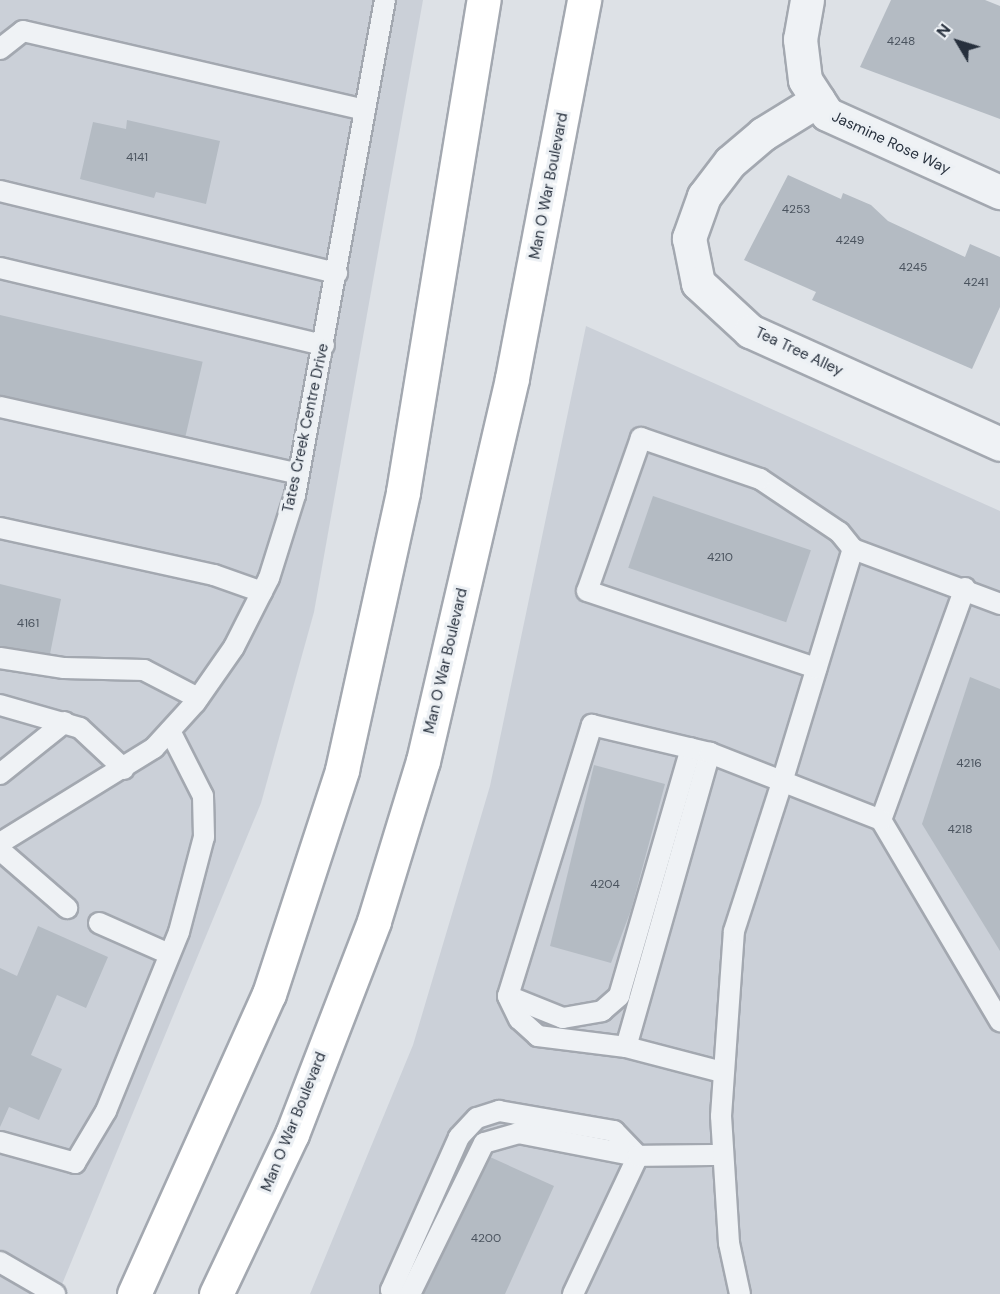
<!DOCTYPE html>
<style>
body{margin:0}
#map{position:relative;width:1000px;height:1294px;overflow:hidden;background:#dde1e6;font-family:"DM Sans",sans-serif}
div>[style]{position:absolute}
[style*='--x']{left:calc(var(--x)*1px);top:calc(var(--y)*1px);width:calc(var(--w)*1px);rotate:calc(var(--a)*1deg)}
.built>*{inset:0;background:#cbd0d8}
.building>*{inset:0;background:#b4bbc3;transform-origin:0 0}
.roads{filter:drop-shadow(2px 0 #a3a8b0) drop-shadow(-2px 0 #a3a8b0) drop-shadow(0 2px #a3a8b0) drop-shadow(0 -2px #a3a8b0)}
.lane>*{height:20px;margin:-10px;padding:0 10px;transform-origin:10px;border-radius:10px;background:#eff2f5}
.street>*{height:33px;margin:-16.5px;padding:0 16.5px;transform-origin:16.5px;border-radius:16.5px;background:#eff2f5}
.primary>*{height:33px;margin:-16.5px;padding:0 16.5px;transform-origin:16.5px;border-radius:16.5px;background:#fff}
span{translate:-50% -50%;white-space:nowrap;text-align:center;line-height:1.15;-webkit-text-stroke:6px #ecf0f4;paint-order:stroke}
.number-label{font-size:12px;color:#4a535e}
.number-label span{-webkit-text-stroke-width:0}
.street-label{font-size:15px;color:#27303d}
.north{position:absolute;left:928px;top:12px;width:60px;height:60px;-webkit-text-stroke:4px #ecf0f4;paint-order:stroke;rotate:308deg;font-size:16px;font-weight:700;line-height:24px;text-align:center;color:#27303d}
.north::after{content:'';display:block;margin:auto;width:21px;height:27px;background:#27303d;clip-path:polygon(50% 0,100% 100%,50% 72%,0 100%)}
</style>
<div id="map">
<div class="built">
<i style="clip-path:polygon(0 0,423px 0,314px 612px,261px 803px,58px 1294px,0 1294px)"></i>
<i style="clip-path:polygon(586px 326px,1000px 511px,1000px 1294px,310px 1294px,413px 1045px,490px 786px)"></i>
</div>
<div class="building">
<i style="clip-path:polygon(891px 0,985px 0,1000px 6px,1000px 119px,860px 67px)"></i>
<i style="clip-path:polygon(127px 120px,220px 141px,206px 204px,156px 192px,154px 198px,80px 179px,93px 122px,126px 129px)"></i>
<i style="clip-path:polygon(788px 175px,841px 199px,843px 193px,871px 205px,888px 221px,965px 257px,970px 244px,1000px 257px,1000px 307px,972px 369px,812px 300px,816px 292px,744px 260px)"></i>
<i style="left:0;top:315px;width:208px;height:80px;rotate:13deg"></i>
<i style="left:653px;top:496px;width:167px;height:76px;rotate:19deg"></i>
<i style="clip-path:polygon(0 584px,61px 599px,50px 654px,0 646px)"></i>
<i style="clip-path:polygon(970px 677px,1000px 689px,1000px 951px,922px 824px)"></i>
<i style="clip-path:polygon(594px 765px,665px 784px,631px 910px,611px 963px,550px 946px)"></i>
<i style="clip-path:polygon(38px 926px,108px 957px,86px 1008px,57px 995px,31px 1055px,62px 1069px,39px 1120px,9px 1107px,0 1127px,0 968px,17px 976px)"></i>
<i style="clip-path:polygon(490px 1157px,554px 1186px,505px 1294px,423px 1294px)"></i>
</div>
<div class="roads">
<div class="lane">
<i style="--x:0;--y:49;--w:29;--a:-38"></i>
<i style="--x:23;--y:31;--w:351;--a:13"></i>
<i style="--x:0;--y:191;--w:347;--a:13.7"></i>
<i style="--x:0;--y:268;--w:333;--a:13.4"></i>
<i style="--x:0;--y:407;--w:306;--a:12.6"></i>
<i style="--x:0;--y:528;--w:219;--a:12.4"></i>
<i style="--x:214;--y:575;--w:51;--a:19.5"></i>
<i style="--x:853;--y:549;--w:157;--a:20.5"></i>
<i style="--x:965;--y:588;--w:247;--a:109.9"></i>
<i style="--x:881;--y:820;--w:234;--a:59.4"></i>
<i style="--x:0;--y:658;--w:65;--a:8.9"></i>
<i style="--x:64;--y:668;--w:80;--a:1.4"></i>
<i style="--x:144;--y:670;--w:61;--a:27.4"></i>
<i style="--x:0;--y:705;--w:83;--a:16"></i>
<i style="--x:80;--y:728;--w:60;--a:43"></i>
<i style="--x:0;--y:774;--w:83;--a:-38.7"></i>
<i style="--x:0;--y:843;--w:181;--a:-31.7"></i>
<i style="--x:154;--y:748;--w:61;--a:-47.7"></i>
<i style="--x:195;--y:703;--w:68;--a:-55.1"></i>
<i style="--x:234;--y:647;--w:77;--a:-63.1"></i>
<i style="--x:269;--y:578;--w:87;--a:-72.6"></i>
<i style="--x:295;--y:495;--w:503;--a:-79.7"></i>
<i style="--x:0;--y:850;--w:89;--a:40.9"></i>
<i style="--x:99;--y:923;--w:77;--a:23.9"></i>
<i style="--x:508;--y:996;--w:59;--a:21.8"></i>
<i style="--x:563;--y:1018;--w:40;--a:-10"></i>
<i style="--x:602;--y:1011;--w:23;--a:-41"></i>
<i style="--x:619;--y:996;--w:258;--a:-73.8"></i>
<i style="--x:626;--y:1047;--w:306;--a:-74.1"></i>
<i style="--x:722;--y:1072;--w:99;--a:-165.4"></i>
<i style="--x:626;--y:1047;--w:89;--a:-172.9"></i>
<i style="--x:538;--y:1036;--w:25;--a:-138"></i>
<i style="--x:519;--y:1019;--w:25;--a:-116"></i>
<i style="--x:508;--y:996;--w:284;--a:-72.8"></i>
<i style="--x:592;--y:725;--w:121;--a:13.3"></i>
<i style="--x:710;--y:753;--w:184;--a:21.4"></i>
<i style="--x:0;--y:1142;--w:78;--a:15.6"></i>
<i style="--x:75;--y:1163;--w:61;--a:-59.2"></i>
<i style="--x:106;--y:1111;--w:193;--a:-67.8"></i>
<i style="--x:179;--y:932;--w:98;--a:-75.3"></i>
<i style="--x:204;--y:837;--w:41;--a:-91.4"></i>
<i style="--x:203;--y:796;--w:73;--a:-116.9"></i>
<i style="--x:0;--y:1262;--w:64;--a:30.2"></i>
<i style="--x:394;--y:1294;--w:5;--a:-127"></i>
<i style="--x:391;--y:1290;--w:167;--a:-66"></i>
<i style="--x:459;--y:1137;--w:26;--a:-47"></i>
<i style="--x:477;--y:1118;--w:23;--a:-18"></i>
<i style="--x:499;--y:1111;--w:117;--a:9.9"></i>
<i style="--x:614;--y:1131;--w:35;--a:46"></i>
<i style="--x:410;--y:1294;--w:168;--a:-63.9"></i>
<i style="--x:484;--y:1143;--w:35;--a:-16"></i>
<i style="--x:518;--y:1133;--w:122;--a:10.9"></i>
<i style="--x:573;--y:1294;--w:153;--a:-64.8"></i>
<i style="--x:638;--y:1156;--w:84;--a:-0.7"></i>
<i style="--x:740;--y:1294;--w:52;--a:-102.2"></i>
<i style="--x:729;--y:1243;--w:127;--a:-93.6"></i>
<i style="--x:721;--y:1116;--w:185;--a:-86"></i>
<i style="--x:734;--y:931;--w:157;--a:-72.1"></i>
<i style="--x:782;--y:782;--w:244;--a:-73.1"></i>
<i style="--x:853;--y:549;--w:22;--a:-129"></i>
<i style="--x:839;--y:532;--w:95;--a:-146.1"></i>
<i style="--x:760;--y:479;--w:126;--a:-161"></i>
<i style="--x:641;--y:438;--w:162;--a:109.4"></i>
<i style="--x:587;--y:591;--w:242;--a:18.6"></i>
</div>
<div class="street">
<i style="--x:807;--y:0;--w:40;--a:100"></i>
<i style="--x:800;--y:39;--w:41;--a:83"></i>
<i style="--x:805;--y:80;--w:40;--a:57.1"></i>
<i style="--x:827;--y:114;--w:190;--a:24.3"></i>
<i style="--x:818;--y:100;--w:65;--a:148.3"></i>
<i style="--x:763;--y:134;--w:43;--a:139.7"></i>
<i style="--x:730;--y:162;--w:43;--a:127.4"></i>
<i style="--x:704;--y:196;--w:45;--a:109.7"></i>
<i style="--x:689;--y:238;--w:46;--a:78.7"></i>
<i style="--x:698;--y:283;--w:71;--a:42.7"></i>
<i style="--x:750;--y:331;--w:274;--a:24.3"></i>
</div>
<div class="primary">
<i style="--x:134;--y:1294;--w:329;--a:-65.8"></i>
<i style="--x:269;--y:994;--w:236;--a:-71.9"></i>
<i style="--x:342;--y:770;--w:285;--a:-77.6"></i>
<i style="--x:403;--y:492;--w:499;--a:-80.7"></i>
<i style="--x:216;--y:1294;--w:177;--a:-64.6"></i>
<i style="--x:292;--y:1134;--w:228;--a:-68.9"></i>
<i style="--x:374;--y:921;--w:167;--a:-73"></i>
<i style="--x:423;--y:761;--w:393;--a:-76.9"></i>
<i style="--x:512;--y:378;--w:385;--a:-79.2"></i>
</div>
</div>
<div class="number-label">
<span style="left:901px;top:42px">4248</span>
<span style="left:137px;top:158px">4141</span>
<span style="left:796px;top:210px">4253</span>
<span style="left:850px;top:241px">4249</span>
<span style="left:913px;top:268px">4245</span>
<span style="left:976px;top:283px">4241</span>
<span style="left:720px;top:558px">4210</span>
<span style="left:28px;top:624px">4161</span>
<span style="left:969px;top:764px">4216</span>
<span style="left:960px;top:830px">4218</span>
<span style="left:605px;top:885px">4204</span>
<span style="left:486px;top:1239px">4200</span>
</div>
<div class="street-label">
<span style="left:891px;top:143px;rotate:25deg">Jasmine Rose Way</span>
<span style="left:549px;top:186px;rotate:-79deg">Man O War Boulevard</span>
<span style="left:799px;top:352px;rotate:25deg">Tea Tree Alley</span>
<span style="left:306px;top:428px;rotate:-78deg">Tates Creek Centre Drive</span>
<span style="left:446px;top:661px;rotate:-77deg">Man O War Boulevard</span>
<span style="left:294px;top:1122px;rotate:-68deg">Man O War Boulevard</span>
</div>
<div class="north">N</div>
</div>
